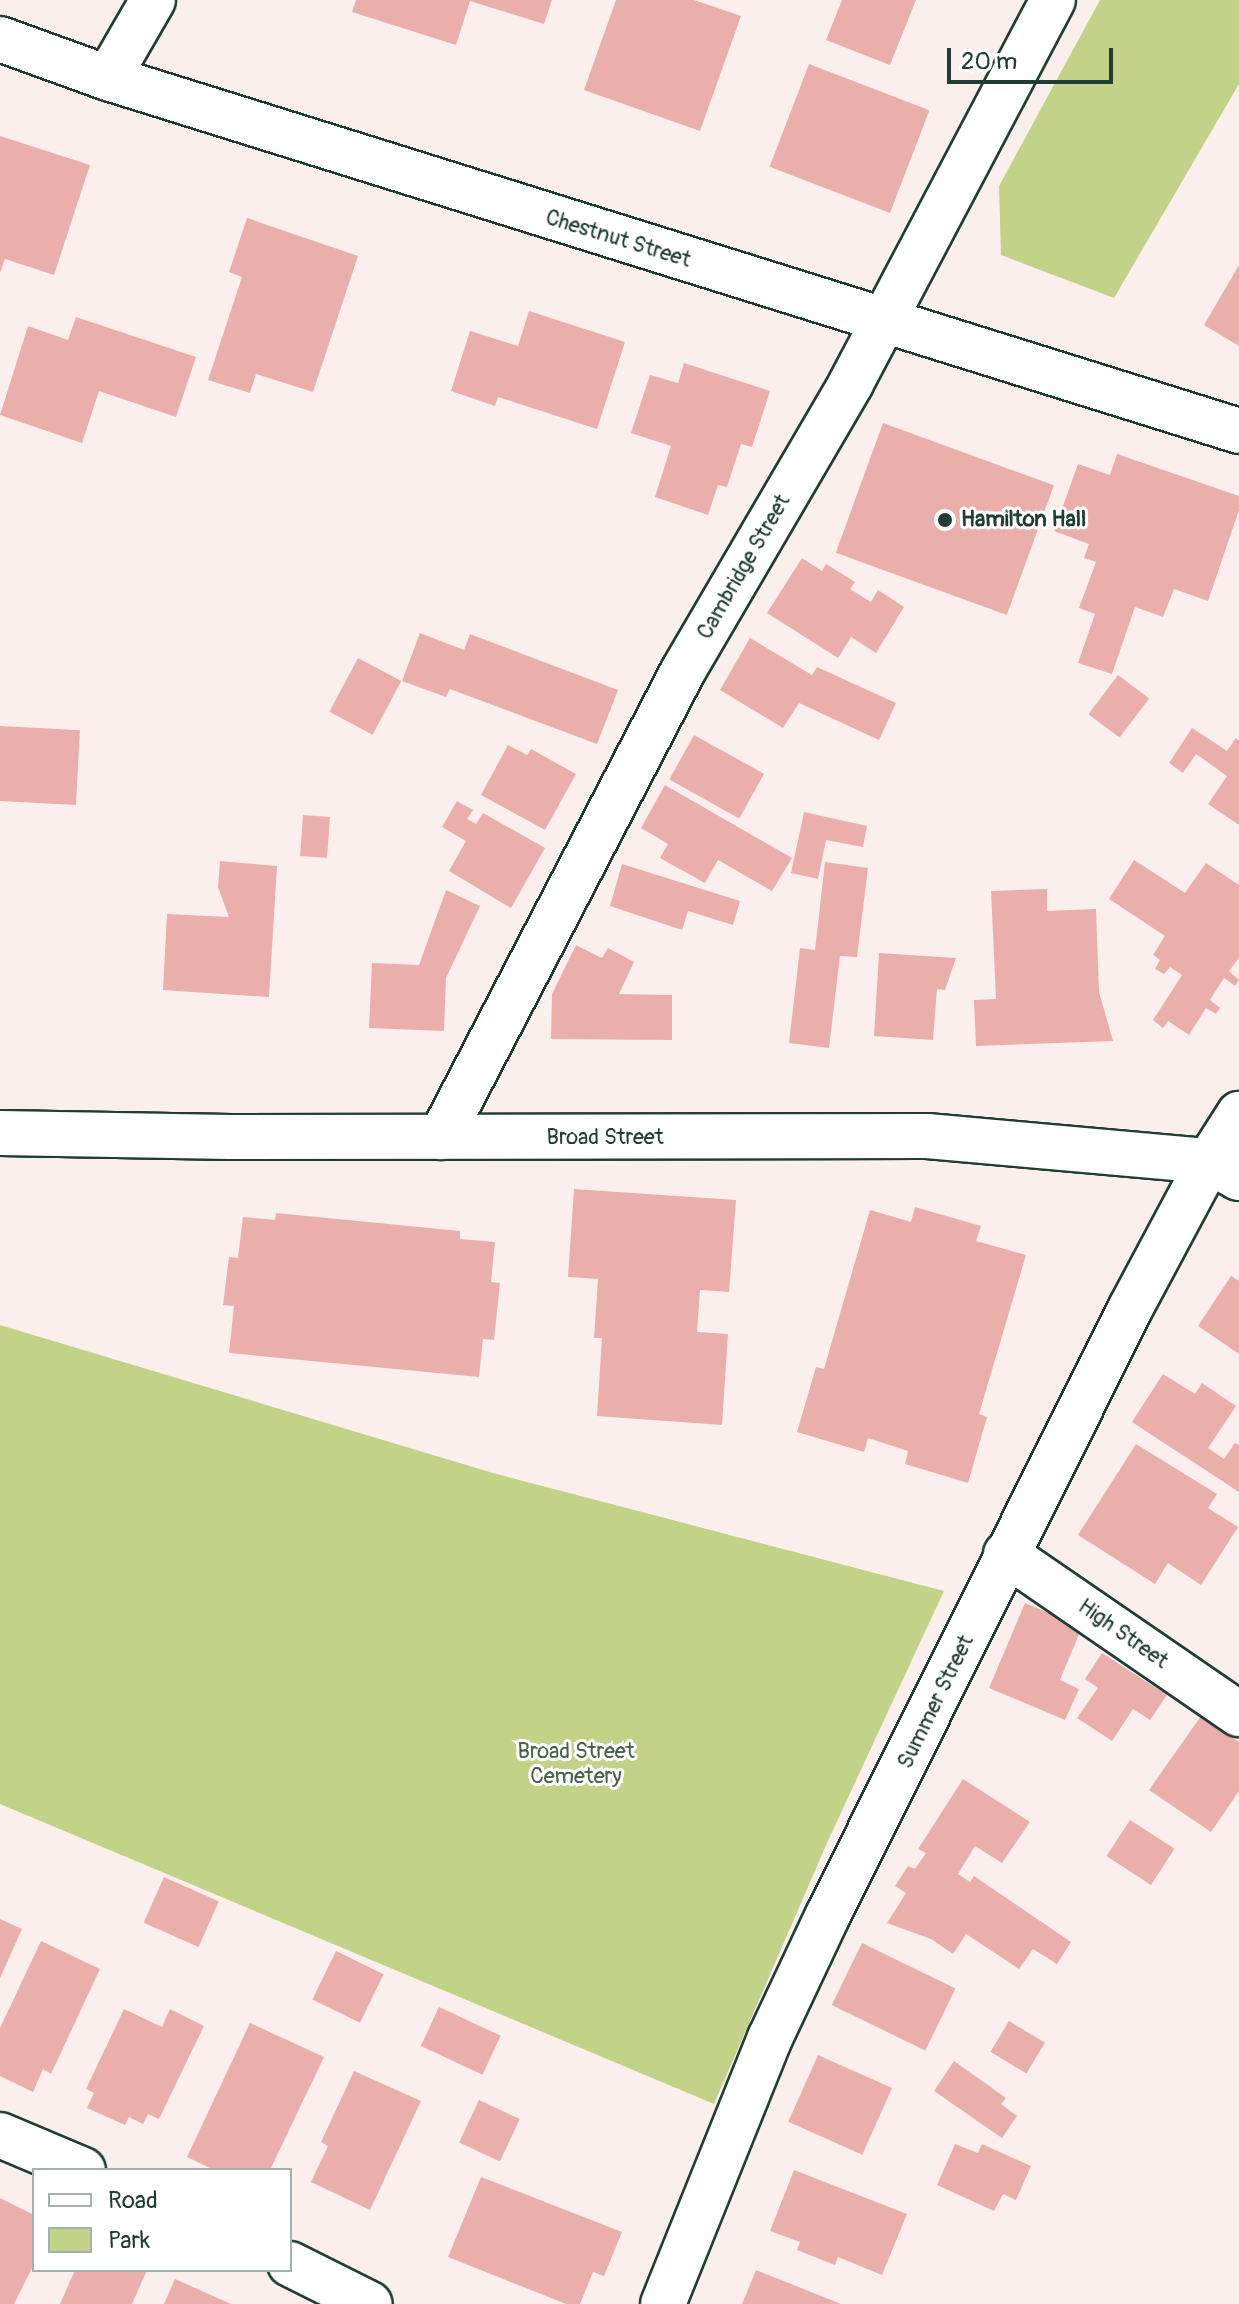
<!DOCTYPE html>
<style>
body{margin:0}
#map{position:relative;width:1239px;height:2304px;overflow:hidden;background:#fbefee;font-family:Pangolin,sans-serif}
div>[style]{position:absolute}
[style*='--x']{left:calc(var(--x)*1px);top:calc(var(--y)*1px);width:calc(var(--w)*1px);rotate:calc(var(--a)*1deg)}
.green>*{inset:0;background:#c2d286}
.building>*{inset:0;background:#eaafab;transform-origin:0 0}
.roads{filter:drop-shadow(2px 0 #1f3d34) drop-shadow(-2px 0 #1f3d34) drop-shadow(0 2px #1f3d34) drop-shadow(0 -2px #1f3d34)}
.minor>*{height:44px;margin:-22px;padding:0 22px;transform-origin:22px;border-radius:22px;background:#fff}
.dots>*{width:22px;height:22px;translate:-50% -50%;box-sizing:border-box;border:4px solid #fff;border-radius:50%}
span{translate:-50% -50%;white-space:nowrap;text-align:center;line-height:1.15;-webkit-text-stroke:6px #fff;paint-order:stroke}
.street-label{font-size:22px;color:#1f3d34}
.poi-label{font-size:22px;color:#1f3d34;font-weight:700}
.left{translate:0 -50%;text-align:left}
.park-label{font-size:22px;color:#486248}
.legend{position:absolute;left:32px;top:2168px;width:260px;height:104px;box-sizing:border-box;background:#fff;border:2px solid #a5b1ae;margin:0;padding:10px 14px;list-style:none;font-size:24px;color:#1f3d34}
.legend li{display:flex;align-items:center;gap:16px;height:40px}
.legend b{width:40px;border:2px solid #a5b1ae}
.scale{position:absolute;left:947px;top:48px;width:166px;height:36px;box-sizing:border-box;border:4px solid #1f3d34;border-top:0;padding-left:10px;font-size:24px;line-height:28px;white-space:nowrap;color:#1f3d34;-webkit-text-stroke:6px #fff;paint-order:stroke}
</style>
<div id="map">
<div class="green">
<i style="clip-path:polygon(1100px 0,1239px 0,1239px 84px,1114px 298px,1001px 255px,999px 186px)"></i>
<i style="clip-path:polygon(0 1325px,493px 1473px,944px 1591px,827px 1843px,714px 2104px,0 1804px)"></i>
</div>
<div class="building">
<i style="clip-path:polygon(356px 0,552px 0,544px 24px,470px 1px,456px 45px,352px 12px)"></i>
<i style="clip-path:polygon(616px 0,694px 0,741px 16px,700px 131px,584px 90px)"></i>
<i style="clip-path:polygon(842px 0,916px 0,890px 65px,826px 40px)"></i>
<i style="left:809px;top:64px;width:129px;height:110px;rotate:21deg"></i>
<i style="clip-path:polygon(0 136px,90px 165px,54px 275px,5px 259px,0 273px)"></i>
<i style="clip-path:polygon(247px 218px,358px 256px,313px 392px,256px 374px,250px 393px,208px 380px,242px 277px,229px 272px)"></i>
<i style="clip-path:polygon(1239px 265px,1239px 346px,1204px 325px)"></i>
<i style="clip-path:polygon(529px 311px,625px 342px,597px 429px,498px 397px,495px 406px,451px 391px,470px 331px,518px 346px)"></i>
<i style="clip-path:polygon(76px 317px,196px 357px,176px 417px,99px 391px,82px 443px,0 415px,28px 326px,68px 340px)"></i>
<i style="clip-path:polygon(684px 363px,770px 391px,752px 447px,741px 444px,727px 487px,718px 485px,708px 515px,655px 497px,671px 446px,631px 433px,650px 375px,678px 383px)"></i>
<i style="left:883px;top:423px;width:182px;height:138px;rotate:20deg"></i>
<i style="clip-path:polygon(1117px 454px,1239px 496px,1239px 510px,1208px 601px,1174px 589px,1163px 617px,1135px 607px,1112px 674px,1078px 663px,1095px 614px,1079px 608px,1096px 562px,1084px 558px,1089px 544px,1054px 531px,1078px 464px,1110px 475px)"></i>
<i style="clip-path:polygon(802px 558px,822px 571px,826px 564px,855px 582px,850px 589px,871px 602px,878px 590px,904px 607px,876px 653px,851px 637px,838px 658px,767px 613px)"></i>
<i style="clip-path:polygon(420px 633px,464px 650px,470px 634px,618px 690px,597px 744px,450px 689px,446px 697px,402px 681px)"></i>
<i style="clip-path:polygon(750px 638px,812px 675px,817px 667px,896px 703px,879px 740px,799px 703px,783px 728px,720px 690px)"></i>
<i style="left:358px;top:658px;width:49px;height:61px;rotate:28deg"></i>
<i style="left:1118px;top:675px;width:39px;height:49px;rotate:37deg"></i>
<i style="left:0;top:726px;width:80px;height:75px;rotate:3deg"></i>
<i style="clip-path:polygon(1192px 728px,1227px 751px,1236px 738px,1239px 740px,1239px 825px,1208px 804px,1227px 776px,1196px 754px,1183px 773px,1169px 763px)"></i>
<i style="left:694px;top:735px;width:80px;height:51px;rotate:29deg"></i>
<i style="clip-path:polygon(508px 745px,527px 755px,531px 749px,576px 774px,545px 830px,481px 795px)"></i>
<i style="clip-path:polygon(665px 785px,792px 858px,772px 891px,718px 860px,705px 883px,660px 858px,668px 844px,641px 828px)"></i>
<i style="clip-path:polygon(457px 801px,473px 810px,467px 819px,476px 824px,483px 813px,545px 848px,511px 908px,449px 871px,466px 841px,442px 827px)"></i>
<i style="clip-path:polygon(804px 812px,867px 826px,863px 847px,826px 840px,818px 879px,791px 873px)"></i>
<i style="left:303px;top:815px;width:27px;height:41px;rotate:4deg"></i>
<i style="clip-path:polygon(1134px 860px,1185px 893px,1206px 863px,1239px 885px,1239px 958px,1229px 971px,1239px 980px,1235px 986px,1224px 978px,1210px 1000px,1220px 1008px,1216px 1014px,1206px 1008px,1189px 1035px,1168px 1021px,1163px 1028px,1153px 1020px,1182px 975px,1170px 967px,1164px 974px,1155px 969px,1160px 960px,1153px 955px,1165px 936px,1109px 899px)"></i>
<i style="clip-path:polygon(220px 861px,277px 866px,269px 997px,163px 990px,167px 914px,229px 917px,218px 887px)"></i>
<i style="clip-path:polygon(825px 862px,868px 868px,857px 957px,840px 956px,829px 1048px,789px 1043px,800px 948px,815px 950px)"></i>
<i style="clip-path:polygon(622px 864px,740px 901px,733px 925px,688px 911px,682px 930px,610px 906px)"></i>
<i style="clip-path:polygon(1047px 889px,1047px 911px,1096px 909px,1099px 992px,1113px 1041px,976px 1046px,974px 1000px,996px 999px,991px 891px)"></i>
<i style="clip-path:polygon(446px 890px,480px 906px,446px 978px,444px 1031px,369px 1028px,372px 963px,419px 965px)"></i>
<i style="clip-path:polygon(576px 945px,602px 958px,608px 948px,634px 962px,619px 994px,672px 995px,672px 1040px,551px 1039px,552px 994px)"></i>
<i style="clip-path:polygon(879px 953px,956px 958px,945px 990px,937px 989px,933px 1040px,874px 1036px)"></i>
<i style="clip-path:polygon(574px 1189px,736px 1200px,729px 1292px,700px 1290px,697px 1332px,728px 1334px,722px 1425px,597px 1416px,602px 1338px,594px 1338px,598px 1279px,568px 1277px)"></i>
<i style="clip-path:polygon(915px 1207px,981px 1226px,976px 1241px,1026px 1255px,979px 1414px,987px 1417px,968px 1483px,905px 1464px,908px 1451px,868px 1438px,864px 1452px,797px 1432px,816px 1367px,824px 1369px,870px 1210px,911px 1222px)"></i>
<i style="clip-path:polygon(276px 1213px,460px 1231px,460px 1239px,495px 1242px,491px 1282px,500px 1283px,494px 1340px,483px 1339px,479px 1377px,229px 1353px,234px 1306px,223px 1305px,229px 1257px,238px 1258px,243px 1217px,275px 1220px)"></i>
<i style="clip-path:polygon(1231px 1276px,1239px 1281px,1239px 1354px,1198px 1326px)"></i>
<i style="clip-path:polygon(1163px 1374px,1195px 1394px,1202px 1383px,1236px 1406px,1208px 1448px,1224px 1459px,1235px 1443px,1239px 1445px,1239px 1492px,1132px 1422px)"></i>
<i style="clip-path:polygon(1136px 1444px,1217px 1494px,1208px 1508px,1238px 1527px,1201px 1585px,1168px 1563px,1155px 1584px,1078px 1535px)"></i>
<i style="clip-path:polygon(1025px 1603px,1082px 1627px,1060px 1680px,1079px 1689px,1065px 1720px,989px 1688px)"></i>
<i style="clip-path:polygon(1102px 1653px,1167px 1695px,1150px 1720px,1133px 1709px,1112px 1741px,1077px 1718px,1098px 1688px,1085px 1679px)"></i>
<i style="clip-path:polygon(1201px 1716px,1239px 1742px,1239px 1791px,1211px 1832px,1149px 1790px)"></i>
<i style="clip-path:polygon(963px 1779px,1030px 1822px,1002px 1863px,975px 1846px,958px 1874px,970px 1882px,974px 1876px,1071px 1942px,1057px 1964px,1033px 1949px,1019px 1969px,966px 1934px,953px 1954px,931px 1939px,887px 1923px,906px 1893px,895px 1886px,908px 1866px,915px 1869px,926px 1853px,918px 1849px)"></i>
<i style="left:1130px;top:1820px;width:53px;height:43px;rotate:33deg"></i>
<i style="left:164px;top:1877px;width:60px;height:50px;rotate:24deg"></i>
<i style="clip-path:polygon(0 1919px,22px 1929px,0 1978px)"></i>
<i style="clip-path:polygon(41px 1941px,100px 1969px,51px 2074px,43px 2069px,33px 2092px,0 2076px,0 2028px)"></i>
<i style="left:862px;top:1943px;width:104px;height:69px;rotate:26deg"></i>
<i style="left:336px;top:1951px;width:53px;height:54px;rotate:26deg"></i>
<i style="left:439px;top:2007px;width:68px;height:43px;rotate:25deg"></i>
<i style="clip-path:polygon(124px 2009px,162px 2027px,170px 2009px,204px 2026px,159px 2119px,148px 2114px,143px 2124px,129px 2117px,125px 2125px,87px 2108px,94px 2093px,86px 2089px)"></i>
<i style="left:1009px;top:2021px;width:42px;height:36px;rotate:31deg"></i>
<i style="clip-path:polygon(250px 2023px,324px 2057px,270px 2170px,214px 2170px,187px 2157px)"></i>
<i style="left:818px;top:2055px;width:81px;height:73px;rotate:24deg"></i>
<i style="clip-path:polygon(954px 2061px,1006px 2098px,1001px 2104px,1017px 2116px,1002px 2138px,934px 2091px)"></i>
<i style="clip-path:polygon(354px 2071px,421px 2101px,370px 2210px,311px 2182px,328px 2146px,321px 2142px)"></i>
<i style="left:479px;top:2100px;width:45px;height:47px;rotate:25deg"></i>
<i style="clip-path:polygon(955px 2144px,978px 2153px,982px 2144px,1031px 2166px,1016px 2200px,1003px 2194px,994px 2211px,937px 2185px)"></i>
<i style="clip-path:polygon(794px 2170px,907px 2214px,882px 2275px,838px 2257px,835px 2265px,797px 2250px,800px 2242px,770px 2231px)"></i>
<i style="clip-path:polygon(481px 2177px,622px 2232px,604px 2276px,593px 2272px,580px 2304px,566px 2304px,448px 2257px)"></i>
<i style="clip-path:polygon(0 2198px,34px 2215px,34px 2264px,14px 2304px,0 2304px)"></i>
<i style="clip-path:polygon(75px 2270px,147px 2270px,132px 2304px,60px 2304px)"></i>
<i style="clip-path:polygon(756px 2270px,841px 2304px,742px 2304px)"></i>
<i style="clip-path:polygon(175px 2279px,231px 2304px,164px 2304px)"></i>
</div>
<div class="roads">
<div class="minor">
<i style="--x:0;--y:39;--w:115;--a:19.9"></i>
<i style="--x:108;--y:78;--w:1185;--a:17.33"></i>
<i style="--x:108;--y:78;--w:90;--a:-60"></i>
<i style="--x:0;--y:1133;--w:231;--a:1"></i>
<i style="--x:231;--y:1137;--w:696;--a:-0.08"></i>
<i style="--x:927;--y:1136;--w:283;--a:5.1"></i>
<i style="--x:1209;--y:1161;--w:34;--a:30"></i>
<i style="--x:441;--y:1137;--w:525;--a:-62.56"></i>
<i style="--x:683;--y:671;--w:333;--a:-59.7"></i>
<i style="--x:851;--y:383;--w:433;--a:-62.2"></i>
<i style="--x:1006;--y:1554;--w:283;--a:34.5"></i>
<i style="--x:0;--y:2135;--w:90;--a:22.9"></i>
<i style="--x:290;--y:2264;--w:89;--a:26.6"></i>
<i style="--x:663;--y:2304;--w:287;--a:-68.1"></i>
<i style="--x:770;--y:2038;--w:136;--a:-64.8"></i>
<i style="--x:828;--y:1915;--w:677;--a:-63.51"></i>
<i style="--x:1130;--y:1309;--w:168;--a:-61.9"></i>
<i style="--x:1209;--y:1161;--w:56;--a:-57.4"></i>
</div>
</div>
<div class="dots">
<i style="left:945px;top:520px;background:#1f3d34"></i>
</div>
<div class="street-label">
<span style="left:618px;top:239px;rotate:17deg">Chestnut Street</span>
<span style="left:744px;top:567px;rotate:-60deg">Cambridge Street</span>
<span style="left:605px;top:1138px">Broad Street</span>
<span style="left:1123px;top:1634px;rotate:35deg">High Street</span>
<span style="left:936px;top:1702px;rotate:-64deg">Summer Street</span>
</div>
<div class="poi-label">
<span class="left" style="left:961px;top:520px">Hamilton Hall</span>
</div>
<div class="park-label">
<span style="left:576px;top:1764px">Broad Street<br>Cemetery</span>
</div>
<ul class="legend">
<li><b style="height:10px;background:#fff"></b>Road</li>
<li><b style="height:22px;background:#c2d286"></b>Park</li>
</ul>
<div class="scale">20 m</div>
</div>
